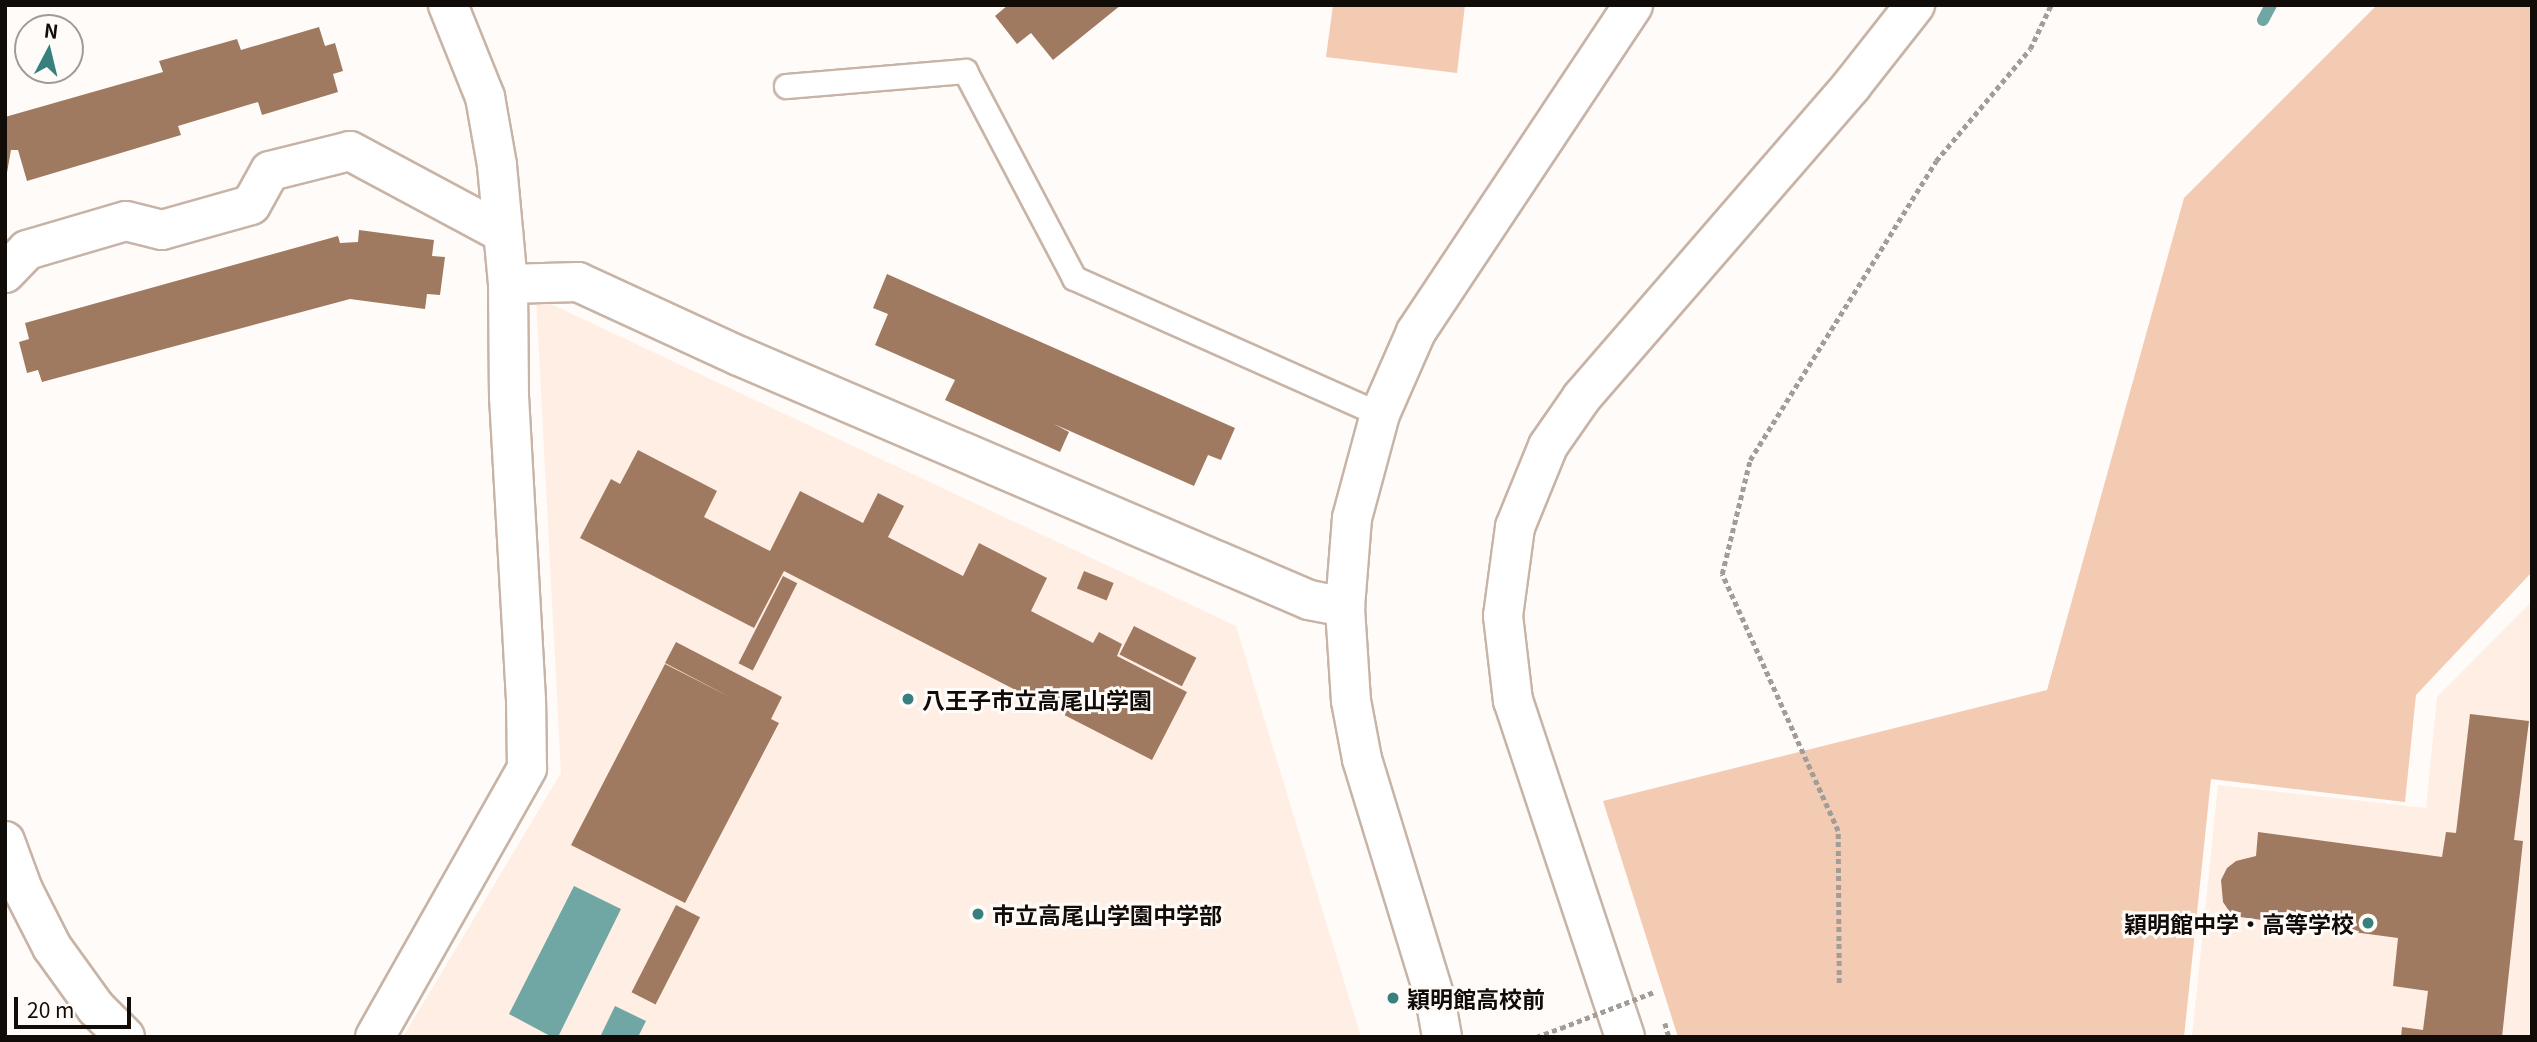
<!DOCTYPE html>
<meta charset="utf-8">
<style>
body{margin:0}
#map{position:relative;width:2537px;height:1042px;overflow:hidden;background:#fffbf8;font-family:Georgia,"Noto Sans JP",serif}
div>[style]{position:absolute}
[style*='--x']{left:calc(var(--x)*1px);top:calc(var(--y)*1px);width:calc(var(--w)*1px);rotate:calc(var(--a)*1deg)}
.built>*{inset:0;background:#ffeee4}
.green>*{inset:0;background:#f2cbb2}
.water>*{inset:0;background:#70a7a5}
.stream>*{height:12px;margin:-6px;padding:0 6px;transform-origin:6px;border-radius:6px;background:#70a7a5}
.building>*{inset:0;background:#9f7a61;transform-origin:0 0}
.path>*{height:4.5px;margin-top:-2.25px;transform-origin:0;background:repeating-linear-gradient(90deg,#a29d99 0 5px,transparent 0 8.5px)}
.roads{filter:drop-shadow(2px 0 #c7b4a7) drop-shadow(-2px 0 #c7b4a7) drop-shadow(0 2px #c7b4a7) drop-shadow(0 -2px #c7b4a7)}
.lane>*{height:23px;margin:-11.5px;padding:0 11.5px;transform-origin:11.5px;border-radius:11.5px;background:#fff}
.street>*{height:38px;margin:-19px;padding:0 19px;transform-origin:19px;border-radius:19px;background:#fff}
.secondary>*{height:38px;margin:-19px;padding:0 19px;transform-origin:19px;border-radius:19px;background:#fff}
.path-bridge>*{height:4.5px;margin-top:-2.25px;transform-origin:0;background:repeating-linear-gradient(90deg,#a29d99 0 5px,transparent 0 8.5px)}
.dots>*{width:19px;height:19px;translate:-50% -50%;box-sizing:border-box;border:4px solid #fffbf8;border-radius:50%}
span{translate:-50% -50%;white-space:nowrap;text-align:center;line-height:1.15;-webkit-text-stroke:6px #fffbf8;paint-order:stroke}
.poi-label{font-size:23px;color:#120c08;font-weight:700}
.left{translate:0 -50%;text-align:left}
.right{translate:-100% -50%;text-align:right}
.frame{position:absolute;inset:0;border:7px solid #120c08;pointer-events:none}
.north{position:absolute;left:14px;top:14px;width:70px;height:70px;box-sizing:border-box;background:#fffbf8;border:2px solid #a09b98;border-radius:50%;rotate:7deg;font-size:19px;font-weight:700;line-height:28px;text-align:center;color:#120c08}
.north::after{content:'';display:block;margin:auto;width:24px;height:32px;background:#37807e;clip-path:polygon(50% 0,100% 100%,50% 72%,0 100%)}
.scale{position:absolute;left:14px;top:997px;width:117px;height:32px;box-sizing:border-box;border:4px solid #120c08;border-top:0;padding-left:9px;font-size:21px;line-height:24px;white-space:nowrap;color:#120c08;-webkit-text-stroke:5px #fffbf8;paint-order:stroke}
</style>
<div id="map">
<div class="built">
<i style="clip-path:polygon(536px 297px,1236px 626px,1361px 1037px,403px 1037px,561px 773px)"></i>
<i style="clip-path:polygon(2532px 601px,2532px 1037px,2192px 1037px,2218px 785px,2426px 808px,2437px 697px)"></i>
</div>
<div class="green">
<i style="clip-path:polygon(1333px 5px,1465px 5px,1457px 73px,1326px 57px)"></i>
<i style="clip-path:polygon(2377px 5px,2532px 5px,2532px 572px,2416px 695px,2405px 802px,2211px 779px,2184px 1037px,1678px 1037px,1603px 801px,2047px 690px,2184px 198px)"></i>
</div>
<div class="water">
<i style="clip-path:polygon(574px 886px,621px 909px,558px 1037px,552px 1037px,509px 1014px)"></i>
<i style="clip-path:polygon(615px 1006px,646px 1021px,638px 1037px,600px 1037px)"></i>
</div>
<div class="stream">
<i style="--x:2263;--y:20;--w:17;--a:-62"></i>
</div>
<div class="building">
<i style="clip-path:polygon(1008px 5px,1121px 5px,1053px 60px,1031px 33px,1017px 44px,995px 16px)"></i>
<i style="clip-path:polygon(319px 27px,325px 46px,335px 43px,343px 71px,333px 74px,338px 92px,262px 115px,258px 102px,178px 126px,181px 135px,27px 181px,18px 150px,11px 150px,5px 184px,5px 117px,163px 72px,159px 61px,237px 39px,241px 50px)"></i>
<i style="clip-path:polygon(359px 230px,434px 240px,432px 256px,445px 257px,440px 295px,427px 294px,425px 309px,350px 299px,42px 382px,38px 370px,27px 373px,19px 342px,29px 339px,25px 323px,338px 236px,340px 243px,358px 242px)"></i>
<i style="clip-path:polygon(887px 274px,1235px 428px,1221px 460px,1208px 455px,1194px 486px,1054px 424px,1069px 432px,1060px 452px,945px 400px,955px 380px,875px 345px,888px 314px,873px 308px)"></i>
<i style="clip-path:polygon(638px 450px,717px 491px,704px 517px,770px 551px,800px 491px,863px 523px,878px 493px,904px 506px,888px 537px,963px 576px,979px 543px,1047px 578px,1031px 611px,1093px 643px,1099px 632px,1122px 644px,1117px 656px,1187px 692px,1152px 760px,784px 571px,754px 628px,580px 538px,611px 479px,620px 484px)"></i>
<i style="left:1084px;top:571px;width:32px;height:19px;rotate:22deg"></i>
<i style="left:783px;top:576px;width:16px;height:98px;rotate:27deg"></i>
<i style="left:1134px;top:626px;width:70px;height:32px;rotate:27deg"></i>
<i style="clip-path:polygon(676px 642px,782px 697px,771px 719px,779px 723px,685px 903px,571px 845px,665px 664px,730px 697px,665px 663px)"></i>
<i style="clip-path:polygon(2470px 714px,2529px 721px,2514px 840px,2523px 841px,2502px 1037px,2401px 1037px,2402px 1027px,2423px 1030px,2428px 991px,2393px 986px,2398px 938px,2240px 917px,2229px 911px,2223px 902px,2221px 880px,2227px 868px,2236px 861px,2256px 856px,2258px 832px,2442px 857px,2446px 832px,2456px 833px)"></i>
<i style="left:676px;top:905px;width:27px;height:98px;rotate:27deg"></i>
</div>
<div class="path">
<i style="--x:1839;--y:983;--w:152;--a:-90.4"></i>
<i style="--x:1838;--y:831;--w:282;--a:-114.3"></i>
<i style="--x:1722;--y:574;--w:117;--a:-76.2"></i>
<i style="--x:1750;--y:460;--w:352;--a:-58.1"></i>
<i style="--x:1936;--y:161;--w:146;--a:-50"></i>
<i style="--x:2030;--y:49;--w:49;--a:-64.5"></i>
<i style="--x:1665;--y:1023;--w:15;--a:74"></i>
<i style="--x:1536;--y:1037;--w:27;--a:-20"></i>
</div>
<div class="roads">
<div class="lane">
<i style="--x:786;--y:86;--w:180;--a:-4.8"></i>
<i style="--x:965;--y:71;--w:234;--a:62.2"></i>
<i style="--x:1074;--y:278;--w:335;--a:24"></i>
</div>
<div class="street">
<i style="--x:5;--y:273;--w:32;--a:-46"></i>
<i style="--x:27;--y:250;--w:103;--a:-16.3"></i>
<i style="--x:126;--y:221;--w:37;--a:14"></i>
<i style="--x:162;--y:230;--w:92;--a:-15.7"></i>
<i style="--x:251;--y:205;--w:39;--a:-61"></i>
<i style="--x:270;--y:171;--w:82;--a:-14"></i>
<i style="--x:350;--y:151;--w:174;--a:28.2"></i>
<i style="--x:508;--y:284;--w:70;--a:-1.6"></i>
<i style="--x:578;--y:282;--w:177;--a:24.7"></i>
<i style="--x:739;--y:356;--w:620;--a:23.17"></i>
<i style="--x:1309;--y:600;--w:37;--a:11"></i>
<i style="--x:375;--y:1037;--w:309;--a:-60.5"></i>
<i style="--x:527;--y:768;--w:68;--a:-90.8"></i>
<i style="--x:526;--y:700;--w:303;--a:-93.2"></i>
<i style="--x:509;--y:397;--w:113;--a:-90.5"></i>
<i style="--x:508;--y:284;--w:120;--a:-95.3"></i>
<i style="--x:497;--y:165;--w:69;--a:-100"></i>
<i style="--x:485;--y:97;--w:99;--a:-111.9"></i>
</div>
<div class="secondary">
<i style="--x:5;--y:841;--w:52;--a:69.8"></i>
<i style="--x:23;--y:890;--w:64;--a:63"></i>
<i style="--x:52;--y:947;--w:75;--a:54.2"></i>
<i style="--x:96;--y:1008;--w:41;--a:45"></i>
<i style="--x:1442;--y:1037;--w:40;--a:-100"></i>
<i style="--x:1435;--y:998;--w:250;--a:-107"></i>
<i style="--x:1362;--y:759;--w:59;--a:-100.7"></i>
<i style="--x:1351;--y:701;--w:94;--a:-93.7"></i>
<i style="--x:1345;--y:607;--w:89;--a:-85.5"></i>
<i style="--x:1352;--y:518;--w:108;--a:-74.9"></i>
<i style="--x:1380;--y:414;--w:90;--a:-66.3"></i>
<i style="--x:1416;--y:332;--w:392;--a:-56.4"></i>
<i style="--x:1625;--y:1037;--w:354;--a:-108.4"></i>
<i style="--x:1513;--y:701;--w:86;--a:-96.7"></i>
<i style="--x:1503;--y:616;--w:90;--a:-82.3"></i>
<i style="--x:1515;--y:527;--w:87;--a:-67.8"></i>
<i style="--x:1548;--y:446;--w:60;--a:-55.2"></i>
<i style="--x:1582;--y:397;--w:413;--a:-49.1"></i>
<i style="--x:1852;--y:85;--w:102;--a:-51.8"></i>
</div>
</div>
<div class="path-bridge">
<i style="--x:1561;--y:1028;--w:100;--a:-21.2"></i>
</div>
<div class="dots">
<i style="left:908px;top:699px;background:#37807e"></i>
<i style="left:978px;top:914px;background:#37807e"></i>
<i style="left:2368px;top:923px;background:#37807e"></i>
<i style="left:1393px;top:998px;background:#37807e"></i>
</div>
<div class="poi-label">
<span class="left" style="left:922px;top:699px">八王子市立高尾山学園</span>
<span class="left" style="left:992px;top:914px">市立高尾山学園中学部</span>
<span class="right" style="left:2354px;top:923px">穎明館中学・高等学校</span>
<span class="left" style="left:1407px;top:998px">穎明館高校前</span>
</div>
<div class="frame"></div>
<div class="north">N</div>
<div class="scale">20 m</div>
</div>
